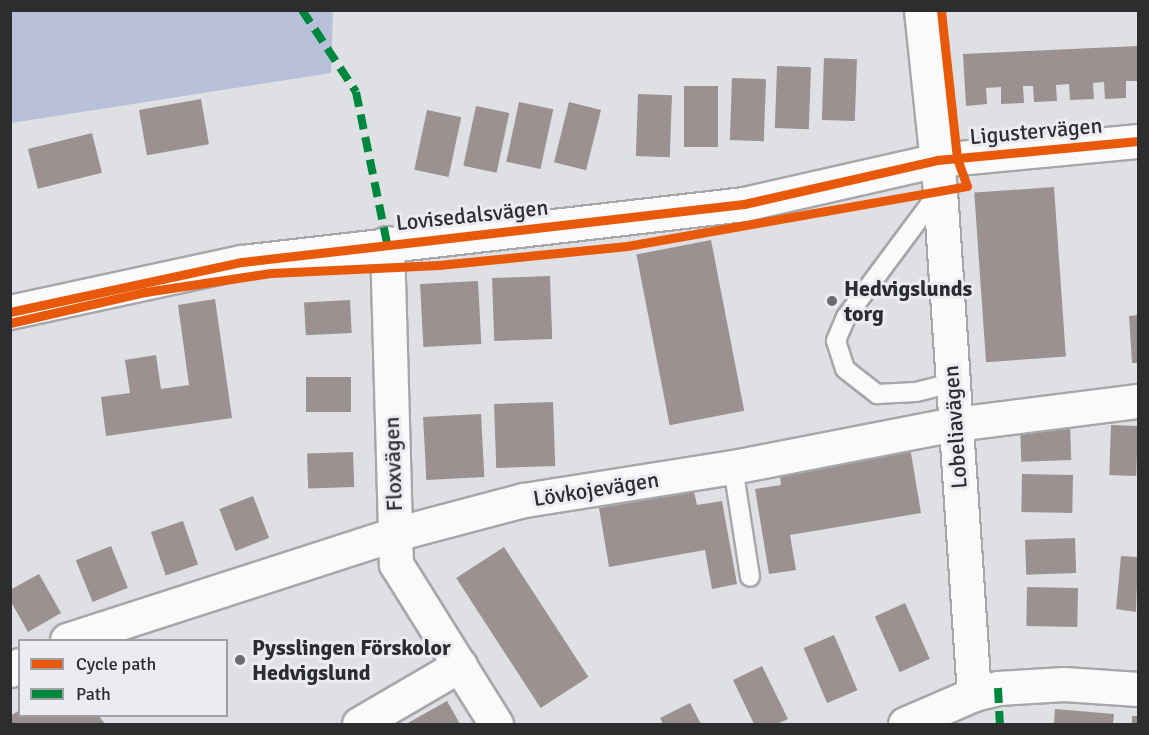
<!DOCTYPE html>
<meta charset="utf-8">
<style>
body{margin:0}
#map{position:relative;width:1149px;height:735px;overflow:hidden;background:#dee0e3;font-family:Signika,sans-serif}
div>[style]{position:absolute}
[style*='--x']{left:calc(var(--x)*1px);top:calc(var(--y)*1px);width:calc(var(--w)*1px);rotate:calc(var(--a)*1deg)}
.forest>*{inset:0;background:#b9c0da}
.building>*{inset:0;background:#9a9190;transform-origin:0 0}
.roads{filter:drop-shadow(2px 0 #a6a7aa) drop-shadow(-2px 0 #a6a7aa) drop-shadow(0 2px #a6a7aa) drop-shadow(0 -2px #a6a7aa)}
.lane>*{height:18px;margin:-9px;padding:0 9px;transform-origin:9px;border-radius:9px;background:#fafafb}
.street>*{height:33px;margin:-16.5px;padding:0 16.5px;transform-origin:16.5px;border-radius:16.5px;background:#fafafb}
.quiet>*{height:8px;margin-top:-4px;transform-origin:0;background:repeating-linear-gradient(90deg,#00873e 0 15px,transparent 0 23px)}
.cycleway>*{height:9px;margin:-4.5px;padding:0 4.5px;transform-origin:4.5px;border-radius:4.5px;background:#e8590c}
.dots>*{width:16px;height:16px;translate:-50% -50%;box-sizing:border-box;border:3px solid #eaecf2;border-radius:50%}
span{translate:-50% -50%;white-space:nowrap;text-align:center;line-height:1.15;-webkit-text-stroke:6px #eaecf2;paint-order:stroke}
.street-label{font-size:22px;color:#2c2d2f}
.poi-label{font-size:22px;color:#2c2d2f;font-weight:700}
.left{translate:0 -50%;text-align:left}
.frame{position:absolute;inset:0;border:12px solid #2c2d2f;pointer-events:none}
.legend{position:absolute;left:18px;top:639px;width:210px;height:78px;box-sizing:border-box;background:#eaecf2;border:2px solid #9ea0a4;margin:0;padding:8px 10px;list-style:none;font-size:18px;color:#2c2d2f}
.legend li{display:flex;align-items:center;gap:12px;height:30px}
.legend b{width:30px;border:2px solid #9ea0a4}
</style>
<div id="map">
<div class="forest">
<i style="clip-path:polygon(11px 10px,333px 11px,331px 73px,11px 123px)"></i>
</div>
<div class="building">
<i style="clip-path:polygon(1138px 46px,1138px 81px,1126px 81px,1126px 98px,1105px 99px,1104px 82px,1093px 83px,1094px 99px,1070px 100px,1069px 84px,1056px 85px,1057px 101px,1034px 102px,1033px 86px,1023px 86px,1024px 103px,1001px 104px,1001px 87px,986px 88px,987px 104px,966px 106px,963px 54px)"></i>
<i style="left:824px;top:58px;width:33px;height:62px;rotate:2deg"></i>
<i style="left:777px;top:66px;width:34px;height:62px;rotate:2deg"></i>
<i style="left:732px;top:78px;width:34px;height:62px;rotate:2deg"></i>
<i style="left:684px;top:86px;width:34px;height:61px"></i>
<i style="left:638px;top:94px;width:34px;height:62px;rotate:2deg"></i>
<i style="left:201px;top:99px;width:46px;height:63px;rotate:80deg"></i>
<i style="left:519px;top:102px;width:35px;height:61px;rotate:12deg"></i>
<i style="left:569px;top:102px;width:33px;height:62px;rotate:14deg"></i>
<i style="left:476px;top:106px;width:34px;height:61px;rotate:12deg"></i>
<i style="left:427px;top:110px;width:35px;height:61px;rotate:12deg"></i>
<i style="left:92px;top:133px;width:41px;height:66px;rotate:76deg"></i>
<i style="left:1054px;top:187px;width:170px;height:80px;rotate:86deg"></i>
<i style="left:711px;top:240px;width:174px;height:76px;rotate:79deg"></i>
<i style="left:550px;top:276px;width:63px;height:58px;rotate:88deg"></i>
<i style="left:478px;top:281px;width:63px;height:58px;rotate:87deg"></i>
<i style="clip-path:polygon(215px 299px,232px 418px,106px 436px,101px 397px,130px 393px,125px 360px,156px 355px,161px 389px,189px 385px,178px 305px)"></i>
<i style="left:350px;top:300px;width:33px;height:46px;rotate:87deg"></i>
<i style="clip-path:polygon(1138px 315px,1138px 363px,1132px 363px,1129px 316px)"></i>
<i style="left:306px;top:377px;width:45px;height:35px"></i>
<i style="left:553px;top:402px;width:64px;height:59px;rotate:88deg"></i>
<i style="left:481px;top:414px;width:63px;height:58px;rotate:87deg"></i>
<i style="left:1070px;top:424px;width:36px;height:50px;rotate:88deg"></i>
<i style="left:1111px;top:425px;width:27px;height:50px;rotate:2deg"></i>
<i style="clip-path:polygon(910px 447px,921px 513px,790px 535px,796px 570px,769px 574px,755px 489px,781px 485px,779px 469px)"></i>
<i style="left:353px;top:452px;width:35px;height:46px;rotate:88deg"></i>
<i style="left:1022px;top:474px;width:51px;height:38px;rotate:1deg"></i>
<i style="clip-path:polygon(694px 492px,697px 505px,722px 501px,737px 584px,712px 589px,705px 550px,609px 567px,599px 508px)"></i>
<i style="left:253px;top:496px;width:45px;height:36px;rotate:69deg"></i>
<i style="left:183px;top:521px;width:46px;height:34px;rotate:71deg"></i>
<i style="left:1075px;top:538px;width:35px;height:50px;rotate:88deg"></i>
<i style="left:111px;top:546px;width:45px;height:38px;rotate:68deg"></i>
<i style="left:504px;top:547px;width:155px;height:57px;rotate:57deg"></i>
<i style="clip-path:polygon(1121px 556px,1138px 557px,1136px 612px,1116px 609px)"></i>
<i style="clip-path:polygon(39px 574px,61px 613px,28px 632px,10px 600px,10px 590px)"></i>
<i style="left:1027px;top:587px;width:51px;height:39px;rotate:1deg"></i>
<i style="left:905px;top:603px;width:61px;height:33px;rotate:66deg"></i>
<i style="left:834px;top:635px;width:60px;height:33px;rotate:67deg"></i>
<i style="clip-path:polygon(762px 666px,788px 719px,777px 724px,754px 724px,733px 680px)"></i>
<i style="clip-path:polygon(447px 701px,460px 724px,406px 724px)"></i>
<i style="clip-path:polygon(690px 703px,701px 724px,663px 724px,660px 718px)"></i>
<i style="clip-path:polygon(1055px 709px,1114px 714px,1113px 724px,1054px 724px)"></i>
<i style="clip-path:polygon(20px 710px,20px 716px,99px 716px,105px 724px,10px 724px,10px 716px)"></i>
<i style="left:1132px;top:716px;width:6px;height:8px"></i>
</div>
<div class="roads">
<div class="lane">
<i style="--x:939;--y:192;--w:156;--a:126.6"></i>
<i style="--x:846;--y:317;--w:26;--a:113"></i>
<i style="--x:836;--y:341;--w:29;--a:72"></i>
<i style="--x:845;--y:369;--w:41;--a:38"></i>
<i style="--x:877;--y:394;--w:39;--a:-3"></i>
<i style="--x:916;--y:392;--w:37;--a:-14"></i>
<i style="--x:733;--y:467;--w:111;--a:81.2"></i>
</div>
<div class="street">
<i style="--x:921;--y:10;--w:182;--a:84"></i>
<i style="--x:940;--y:191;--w:504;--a:86.13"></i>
<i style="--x:387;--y:243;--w:321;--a:88.4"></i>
<i style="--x:396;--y:564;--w:189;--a:58"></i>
<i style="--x:10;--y:312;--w:237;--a:-12.2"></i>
<i style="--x:242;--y:262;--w:505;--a:-6.59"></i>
<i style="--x:744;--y:204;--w:198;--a:-12.8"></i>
<i style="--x:937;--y:160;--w:202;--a:-5.4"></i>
<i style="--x:67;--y:640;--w:345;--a:-17.9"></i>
<i style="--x:395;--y:534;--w:133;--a:-14.8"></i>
<i style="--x:524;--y:500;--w:212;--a:-9"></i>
<i style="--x:733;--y:467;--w:226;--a:-11"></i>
<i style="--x:955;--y:424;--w:184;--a:-7.2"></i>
<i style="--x:10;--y:670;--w:11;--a:-27"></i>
<i style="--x:359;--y:724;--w:117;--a:-30.3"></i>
<i style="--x:905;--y:724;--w:75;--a:-23.5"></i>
<i style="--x:974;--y:694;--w:25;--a:-14"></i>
<i style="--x:998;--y:688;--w:66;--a:-3.5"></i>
<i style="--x:1064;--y:684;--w:74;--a:3.9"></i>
</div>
</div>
<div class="quiet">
<i style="--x:302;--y:10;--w:98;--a:56.6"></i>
<i style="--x:356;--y:92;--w:154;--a:78.4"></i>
<i style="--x:998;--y:688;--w:36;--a:87"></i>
</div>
<div class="cycleway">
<i style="--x:10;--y:312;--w:237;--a:-12.2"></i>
<i style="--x:242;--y:262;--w:505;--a:-6.59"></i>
<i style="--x:744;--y:204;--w:198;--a:-12.8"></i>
<i style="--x:937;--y:160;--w:202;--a:-5.4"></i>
<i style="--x:10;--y:323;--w:139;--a:-12.9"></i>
<i style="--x:145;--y:292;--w:127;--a:-8.6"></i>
<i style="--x:271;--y:273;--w:168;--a:-2.7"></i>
<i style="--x:439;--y:265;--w:189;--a:-5.8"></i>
<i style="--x:627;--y:246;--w:345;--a:-10"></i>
<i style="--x:967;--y:186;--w:30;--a:-110"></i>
<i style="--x:957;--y:158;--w:149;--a:-96.2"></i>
</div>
<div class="dots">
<i style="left:832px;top:301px;background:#6a6c6e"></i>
<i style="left:240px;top:660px;background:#6a6c6e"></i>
</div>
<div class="street-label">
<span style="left:1036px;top:131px;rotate:-5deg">Ligustervägen</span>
<span style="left:472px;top:215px;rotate:-6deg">Lovisedalsvägen</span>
<span style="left:955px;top:427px;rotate:-94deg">Lobeliavägen</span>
<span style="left:393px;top:464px;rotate:-92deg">Floxvägen</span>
<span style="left:596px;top:489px;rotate:-9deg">Lövkojevägen</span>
</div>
<div class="poi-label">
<span class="left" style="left:844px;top:301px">Hedvigslunds<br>torg</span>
<span class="left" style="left:252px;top:660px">Pysslingen Förskolor<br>Hedvigslund</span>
</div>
<div class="frame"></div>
<ul class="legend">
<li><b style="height:8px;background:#e8590c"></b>Cycle path</li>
<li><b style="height:8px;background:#00873e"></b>Path</li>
</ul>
</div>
